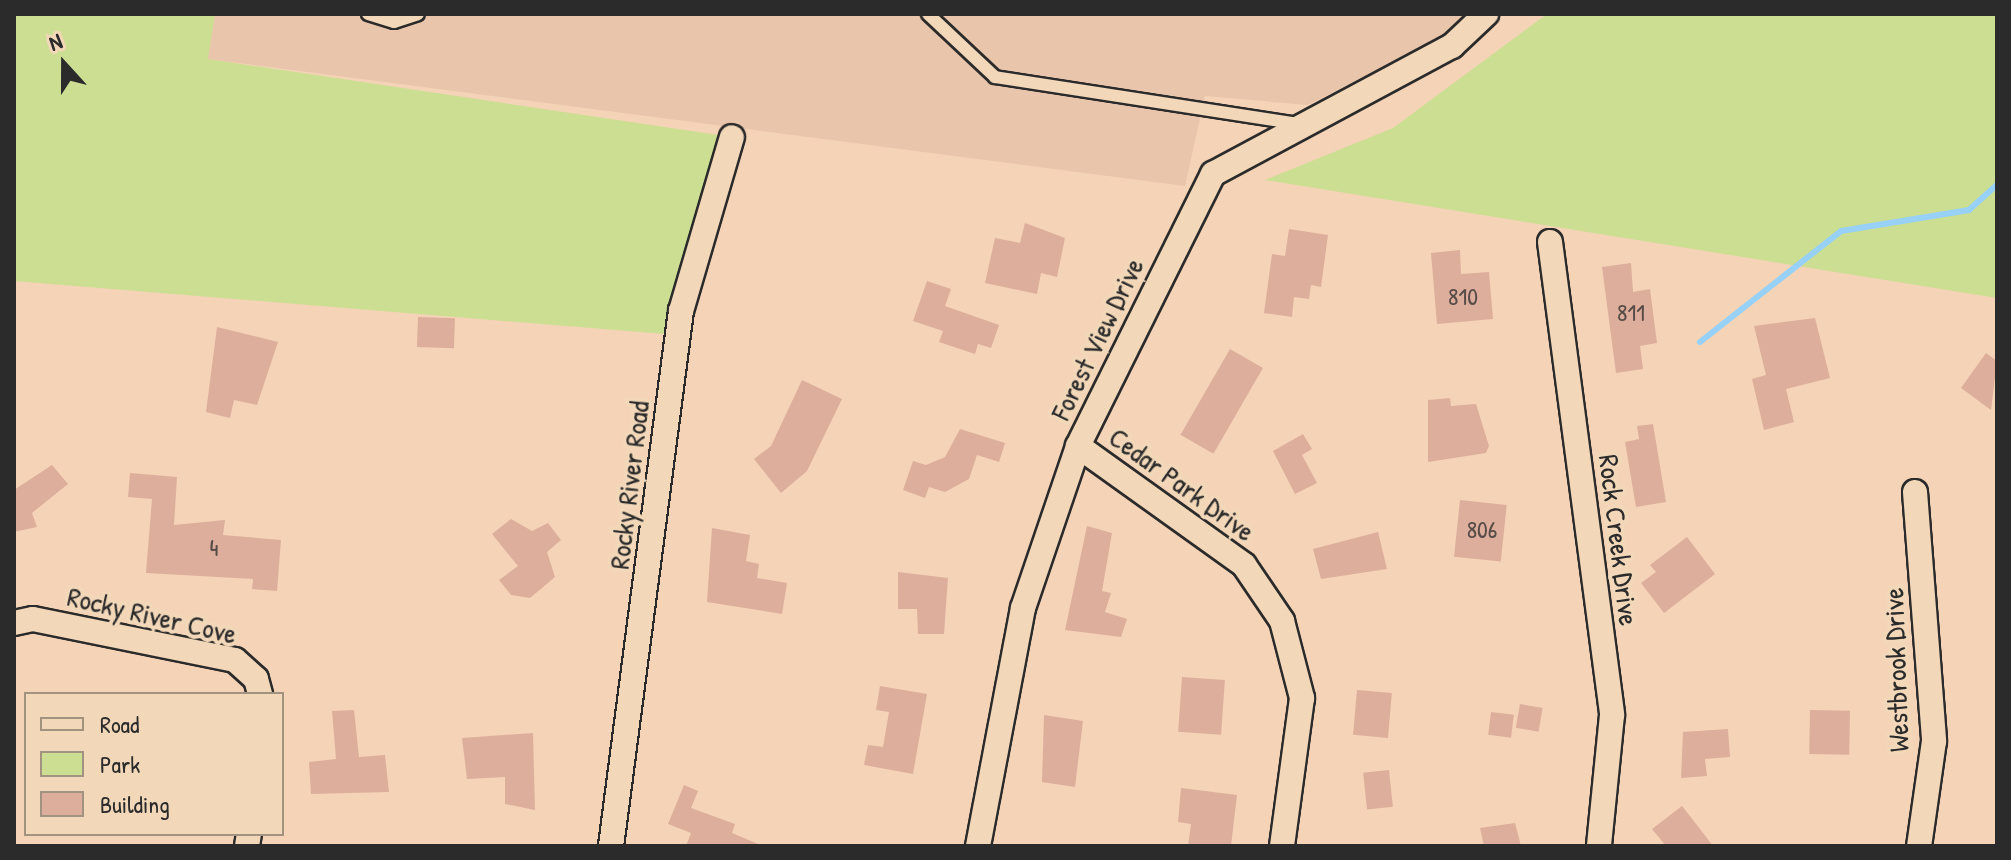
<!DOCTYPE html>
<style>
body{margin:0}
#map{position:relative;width:2011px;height:860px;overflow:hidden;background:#f4d3b6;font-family:"Patrick Hand",sans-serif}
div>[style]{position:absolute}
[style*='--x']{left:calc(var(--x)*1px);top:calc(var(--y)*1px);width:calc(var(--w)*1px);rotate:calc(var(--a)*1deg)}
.built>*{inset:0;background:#e9c5ab}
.green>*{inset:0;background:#ccde92}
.stream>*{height:6px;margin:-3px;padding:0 3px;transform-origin:3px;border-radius:3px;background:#97d1f7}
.building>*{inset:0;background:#deae9d;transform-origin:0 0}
.roads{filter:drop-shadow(2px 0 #2b2b2b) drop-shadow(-2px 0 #2b2b2b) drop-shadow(0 2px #2b2b2b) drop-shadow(0 -2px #2b2b2b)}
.service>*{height:12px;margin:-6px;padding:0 6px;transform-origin:6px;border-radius:6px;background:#f2d7b8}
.minor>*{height:24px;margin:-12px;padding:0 12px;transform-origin:12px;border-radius:12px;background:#f2d7b8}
span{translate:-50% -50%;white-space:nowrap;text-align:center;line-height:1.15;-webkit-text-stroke:8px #f2d7b8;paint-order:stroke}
.number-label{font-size:24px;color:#584c48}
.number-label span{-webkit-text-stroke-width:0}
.street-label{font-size:28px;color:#2b2b2b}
.frame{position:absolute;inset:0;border:16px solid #2b2b2b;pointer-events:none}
.legend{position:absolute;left:24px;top:692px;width:260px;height:144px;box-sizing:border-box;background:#f2d7b8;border:2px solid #a29280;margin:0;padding:10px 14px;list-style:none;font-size:24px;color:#2b2b2b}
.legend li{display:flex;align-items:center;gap:16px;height:40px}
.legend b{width:40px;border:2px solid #a29280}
.north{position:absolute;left:24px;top:24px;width:80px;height:80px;-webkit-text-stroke:6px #f2d7b8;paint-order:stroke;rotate:339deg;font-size:22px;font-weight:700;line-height:32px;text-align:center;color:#2b2b2b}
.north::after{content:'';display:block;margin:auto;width:28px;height:36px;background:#2b2b2b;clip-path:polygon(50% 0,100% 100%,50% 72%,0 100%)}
</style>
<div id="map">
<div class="built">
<i style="clip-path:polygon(215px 14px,1466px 14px,1442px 36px,1308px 105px,1205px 96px,1185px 186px,207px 59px)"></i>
</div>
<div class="green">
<i style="clip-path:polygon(14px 14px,215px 14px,208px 59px,732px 137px,677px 335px,14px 281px)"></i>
<i style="clip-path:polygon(1547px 14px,1997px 14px,1997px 298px,1265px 180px,1393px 128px)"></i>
</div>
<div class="stream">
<i style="--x:1700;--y:342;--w:179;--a:-38.2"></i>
<i style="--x:1841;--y:231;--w:130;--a:-9.3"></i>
<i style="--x:1969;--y:210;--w:38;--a:-42"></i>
</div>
<div class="building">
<i style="clip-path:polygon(1025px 223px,1065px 238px,1057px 277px,1041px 273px,1037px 294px,985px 283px,995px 238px,1020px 243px)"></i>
<i style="clip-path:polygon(1289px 229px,1328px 235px,1321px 287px,1311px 285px,1309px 299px,1294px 297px,1292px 317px,1264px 313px,1272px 254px,1285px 256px)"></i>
<i style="clip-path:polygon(1460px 250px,1461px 274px,1489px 272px,1493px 319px,1437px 324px,1431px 253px)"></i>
<i style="clip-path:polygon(1631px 263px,1633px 292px,1650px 289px,1657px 343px,1640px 346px,1643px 369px,1616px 373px,1602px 267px)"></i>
<i style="clip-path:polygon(927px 281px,951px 289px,945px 306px,999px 325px,991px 348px,978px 344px,975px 354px,939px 342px,943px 331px,913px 321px)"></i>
<i style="left:418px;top:317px;width:37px;height:30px;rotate:2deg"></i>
<i style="clip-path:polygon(1815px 318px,1830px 378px,1786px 389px,1794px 422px,1764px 430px,1752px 379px,1766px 375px,1754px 326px)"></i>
<i style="clip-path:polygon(217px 327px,278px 342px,257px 405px,234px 400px,230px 418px,206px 412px)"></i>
<i style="left:1230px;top:349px;width:38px;height:99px;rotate:30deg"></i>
<i style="clip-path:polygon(1986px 353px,1997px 361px,1991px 410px,1961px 388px)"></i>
<i style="clip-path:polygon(802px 380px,842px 399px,807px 471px,781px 493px,754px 459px,771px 446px)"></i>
<i style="clip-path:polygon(1450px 398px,1451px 406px,1476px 404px,1489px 446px,1486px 453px,1428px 462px,1428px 400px)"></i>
<i style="clip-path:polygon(1653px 424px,1666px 502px,1636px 507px,1625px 442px,1639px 439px,1637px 426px)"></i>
<i style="clip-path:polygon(960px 429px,1005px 443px,999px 462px,977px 455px,969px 479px,945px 492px,929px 487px,925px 498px,903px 490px,913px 461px,926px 465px,945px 457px)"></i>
<i style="clip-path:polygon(1303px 434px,1312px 449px,1302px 455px,1317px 483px,1295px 494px,1273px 451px)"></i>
<i style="clip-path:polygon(52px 465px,68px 484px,32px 513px,37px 527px,14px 532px,14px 490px)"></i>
<i style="clip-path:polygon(130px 473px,177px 477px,174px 525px,225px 520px,223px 535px,281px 540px,277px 591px,252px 589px,253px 579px,146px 573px,152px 499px,128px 497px)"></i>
<i style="left:1460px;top:500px;width:47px;height:57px;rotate:6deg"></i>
<i style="clip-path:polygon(511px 519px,532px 531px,548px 523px,561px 540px,547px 552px,555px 577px,530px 598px,511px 595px,499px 580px,518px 566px,492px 534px)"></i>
<i style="clip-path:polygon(1087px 526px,1112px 533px,1102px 591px,1111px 593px,1105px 612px,1127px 619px,1121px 637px,1065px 630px)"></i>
<i style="clip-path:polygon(712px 528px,750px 535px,746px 561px,759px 564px,757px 578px,787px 583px,782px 614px,707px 602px)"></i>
<i style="clip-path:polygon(1378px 532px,1387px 569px,1321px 579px,1313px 549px)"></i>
<i style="clip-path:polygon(1687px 537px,1715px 574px,1664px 613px,1641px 583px,1656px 572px,1650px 565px)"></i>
<i style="clip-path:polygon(898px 572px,948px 578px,944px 634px,918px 634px,917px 609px,898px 609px)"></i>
<i style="left:1182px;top:677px;width:43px;height:55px;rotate:4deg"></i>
<i style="clip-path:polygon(880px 686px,927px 694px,913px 774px,864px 765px,868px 745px,883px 747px,889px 712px,876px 710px)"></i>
<i style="left:1357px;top:690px;width:35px;height:45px;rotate:5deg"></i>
<i style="left:1520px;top:704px;width:23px;height:24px;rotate:10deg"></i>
<i style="clip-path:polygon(354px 710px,359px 757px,385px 755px,389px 792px,311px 794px,309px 762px,336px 759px,332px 711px)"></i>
<i style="left:1810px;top:710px;width:40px;height:44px;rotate:1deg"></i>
<i style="left:1491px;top:712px;width:23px;height:23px;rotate:7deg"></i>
<i style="clip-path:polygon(1044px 715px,1083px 721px,1075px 787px,1042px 782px)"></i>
<i style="clip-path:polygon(1728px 729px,1730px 757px,1705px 759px,1707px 776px,1681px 778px,1683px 732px)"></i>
<i style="clip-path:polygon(533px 733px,535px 810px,505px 804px,505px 777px,467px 779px,462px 738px)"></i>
<i style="left:1389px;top:770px;width:37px;height:26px;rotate:84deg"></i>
<i style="clip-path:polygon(684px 785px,698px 791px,691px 808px,735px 824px,732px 833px,763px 846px,686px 846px,691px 833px,668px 824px)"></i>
<i style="clip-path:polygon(1181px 788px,1237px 795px,1231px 846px,1188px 846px,1191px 824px,1178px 822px)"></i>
<i style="clip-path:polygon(1682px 806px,1700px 829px,1713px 846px,1666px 846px,1652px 829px)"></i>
<i style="clip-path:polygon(1515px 823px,1521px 846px,1484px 846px,1480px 828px)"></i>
</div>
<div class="roads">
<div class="service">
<i style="--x:368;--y:14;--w:27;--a:17"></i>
<i style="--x:394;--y:22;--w:25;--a:-18"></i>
<i style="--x:928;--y:14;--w:92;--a:43.2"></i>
<i style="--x:995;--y:77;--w:309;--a:8.8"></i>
</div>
<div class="minor">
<i style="--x:1550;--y:242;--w:477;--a:82.5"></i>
<i style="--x:1612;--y:715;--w:132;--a:95.7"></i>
<i style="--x:1078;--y:446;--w:204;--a:35.6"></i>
<i style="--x:1244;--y:565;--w:68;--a:55.8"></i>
<i style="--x:1282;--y:621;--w:80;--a:75.4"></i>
<i style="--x:1302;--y:698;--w:149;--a:97.7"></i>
<i style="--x:1915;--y:492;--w:250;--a:85.6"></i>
<i style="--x:1934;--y:741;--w:106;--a:98.1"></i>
<i style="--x:14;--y:623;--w:19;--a:-12"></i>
<i style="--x:33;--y:619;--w:206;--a:11.5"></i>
<i style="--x:235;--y:660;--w:28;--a:42"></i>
<i style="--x:256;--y:679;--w:16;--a:75"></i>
<i style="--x:247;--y:846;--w:12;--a:-81"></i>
<i style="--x:611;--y:846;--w:540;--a:-82.55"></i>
<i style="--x:681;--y:311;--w:181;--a:-73.7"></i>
<i style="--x:978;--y:846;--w:242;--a:-79.3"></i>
<i style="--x:1023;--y:608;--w:171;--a:-71.2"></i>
<i style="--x:1078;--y:446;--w:304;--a:-63.6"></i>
<i style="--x:1213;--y:174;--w:271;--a:-28.2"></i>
<i style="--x:1452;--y:46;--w:47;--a:-43.3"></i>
</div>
</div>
<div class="number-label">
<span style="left:1463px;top:297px">810</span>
<span style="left:1631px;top:313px">811</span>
<span style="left:1482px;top:530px">806</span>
<span style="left:214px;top:548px">4</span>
</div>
<div class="street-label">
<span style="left:1097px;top:339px;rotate:-64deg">Forest View Drive</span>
<span style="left:1182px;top:484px;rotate:36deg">Cedar Park Drive</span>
<span style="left:629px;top:485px;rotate:-83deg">Rocky River Road</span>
<span style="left:1619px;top:540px;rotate:83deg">Rock Creek Drive</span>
<span style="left:152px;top:615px;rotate:13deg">Rocky River Cove</span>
<span style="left:1896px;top:670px;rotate:-92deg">Westbrook Drive</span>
</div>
<div class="frame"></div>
<ul class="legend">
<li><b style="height:10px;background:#f2d7b8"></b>Road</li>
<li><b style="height:22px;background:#ccde92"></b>Park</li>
<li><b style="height:22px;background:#deae9d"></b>Building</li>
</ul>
<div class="north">N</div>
</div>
